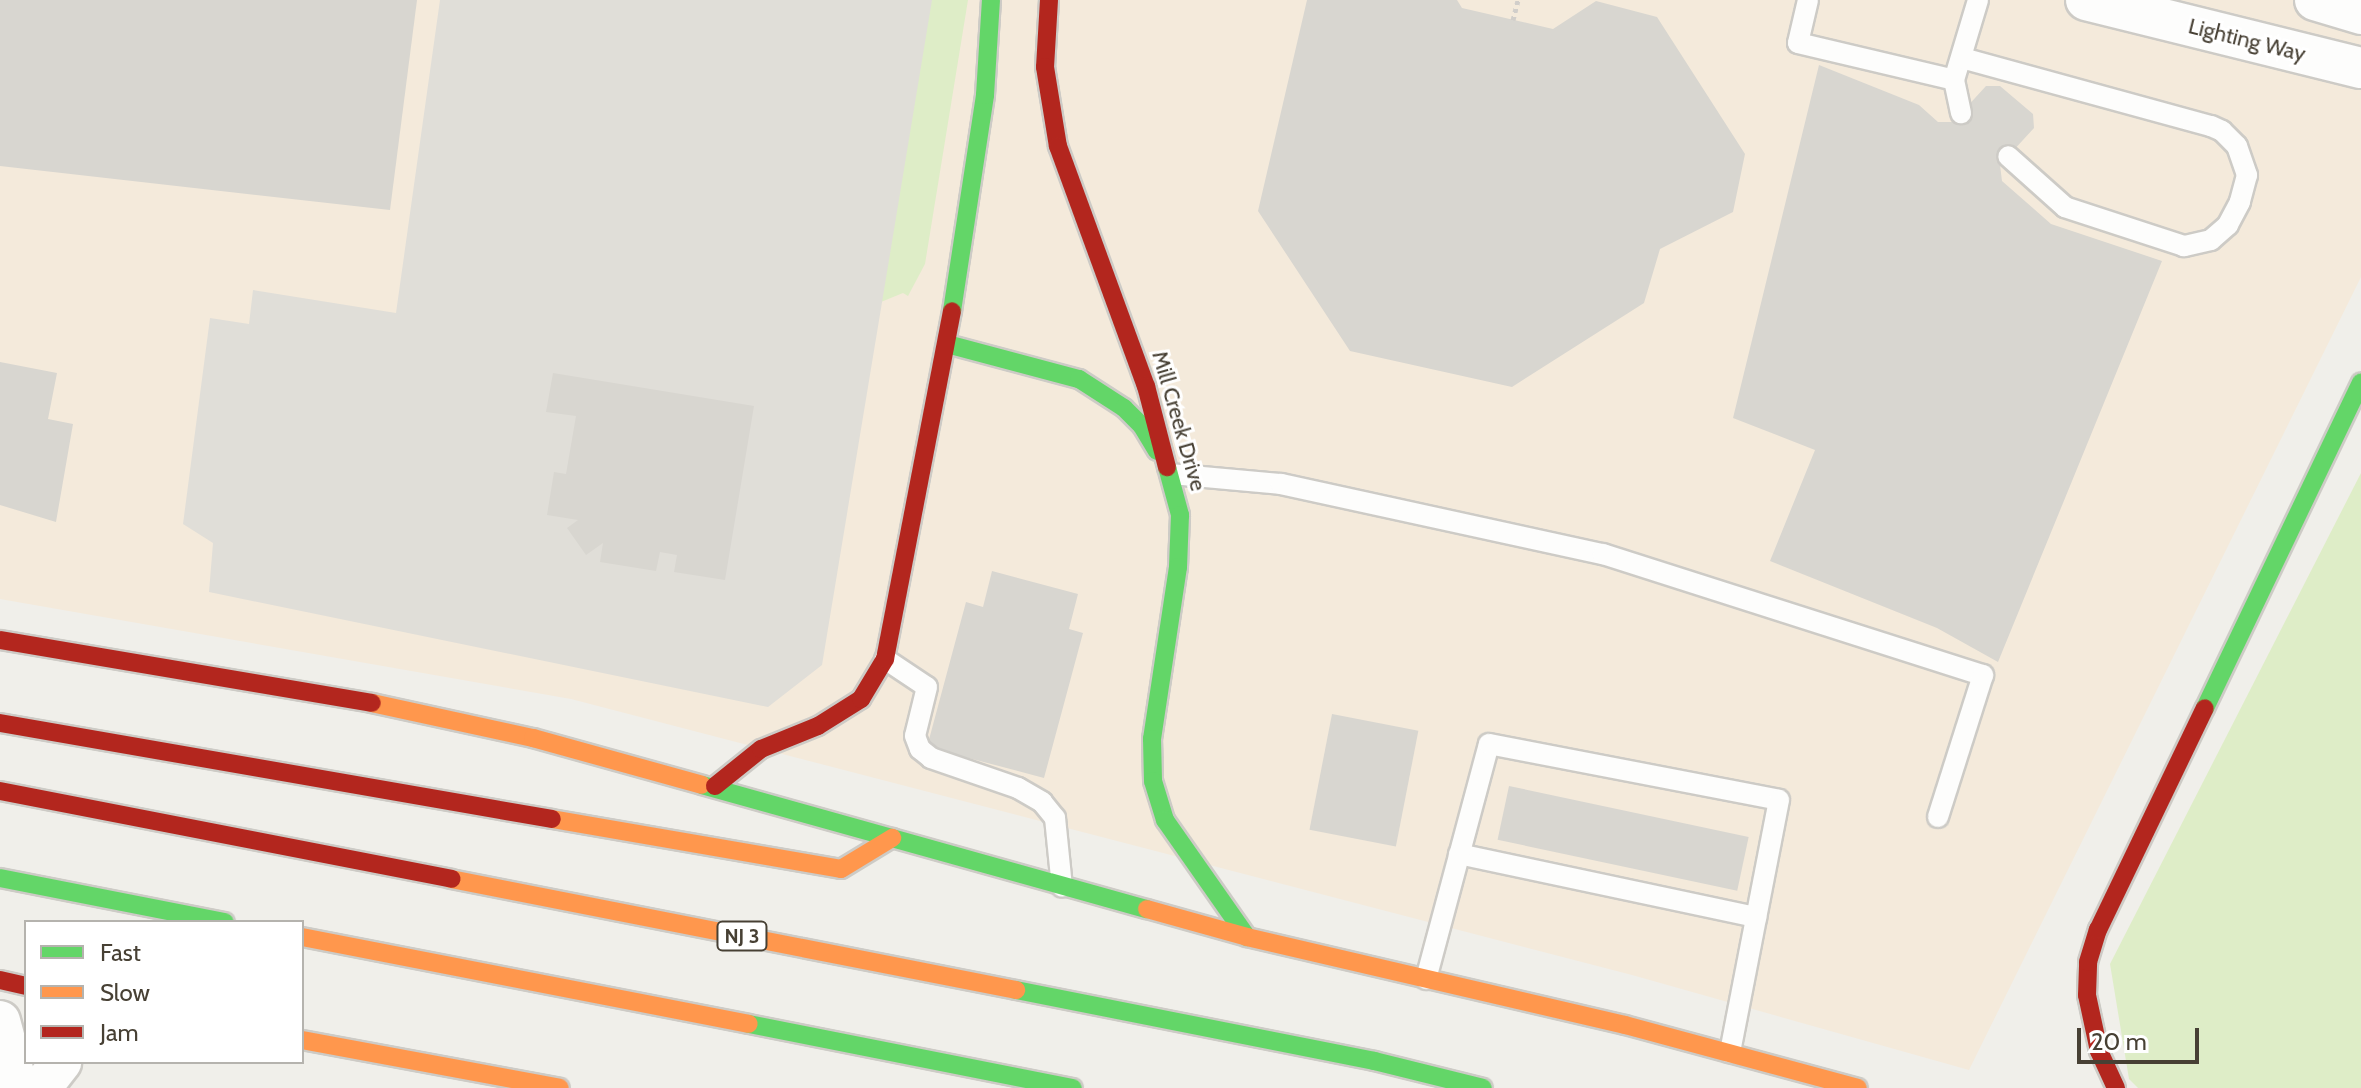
<!DOCTYPE html>
<style>
body{margin:0}
#map{position:relative;width:2361px;height:1088px;overflow:hidden;background:#f0efea;font-family:Cabin,sans-serif}
div>[style]{position:absolute}
[style*='--x']{left:calc(var(--x)*1px);top:calc(var(--y)*1px);width:calc(var(--w)*1px);rotate:calc(var(--a)*1deg)}
.commercial>*{inset:0;background:#f4eadb}
.green>*{inset:0;background:#deedc7}
.parking>*{inset:0;background:#e0ded8}
.building>*{inset:0;background:#d8d6d0;transform-origin:0 0}
.path>*{height:5px;margin-top:-2.5px;transform-origin:0;background:repeating-linear-gradient(90deg,#d1ceca 0 4px,transparent 0 8px)}
.roads{filter:drop-shadow(2px 0 #cdcbc6) drop-shadow(-2px 0 #cdcbc6) drop-shadow(0 2px #cdcbc6) drop-shadow(0 -2px #cdcbc6)}
.lane>*{height:20px;margin:-10px;padding:0 10px;transform-origin:10px;border-radius:10px;background:#fdfdfc}
.street>*{height:40px;margin:-20px;padding:0 20px;transform-origin:20px;border-radius:20px;background:#fdfdfc}
.fast>*{height:18px;margin:-9px;padding:0 9px;transform-origin:9px;border-radius:9px;background:#63d668}
.slow>*{height:18px;margin:-9px;padding:0 9px;transform-origin:9px;border-radius:9px;background:#ff974d}
.jam>*{height:18px;margin:-9px;padding:0 9px;transform-origin:9px;border-radius:9px;background:#b3261e}
span{translate:-50% -50%;white-space:nowrap;text-align:center;line-height:1.15;-webkit-text-stroke:6px #fff;paint-order:stroke}
.shield-label span{padding:2px 6px;background:#fff;border:2px solid;border-radius:6px;-webkit-text-stroke-width:0}
.shield-label{font-size:20px;color:#474034;font-weight:700}
.street-label{font-size:22px;color:#474034}
.legend{position:absolute;left:24px;top:920px;width:280px;height:144px;box-sizing:border-box;background:#fff;border:2px solid #b5b3ae;margin:0;padding:10px 14px;list-style:none;font-size:24px;color:#474034}
.legend li{display:flex;align-items:center;gap:16px;height:40px}
.legend b{width:40px;border:2px solid #b5b3ae}
.scale{position:absolute;left:2077px;top:1028px;width:122px;height:36px;box-sizing:border-box;border:4px solid #474034;border-top:0;padding-left:10px;font-size:24px;line-height:28px;white-space:nowrap;color:#474034;-webkit-text-stroke:6px #fff;paint-order:stroke}
</style>
<div id="map">
<div class="commercial">
<i style="clip-path:polygon(0 0,2361px 0,2361px 277px,1969px 1070px,1632px 975px,571px 699px,0 599px)"></i>
</div>
<div class="green">
<i style="clip-path:polygon(922px 0,968px 0,925px 264px,908px 296px,903px 293px,876px 304px)"></i>
<i style="clip-path:polygon(2361px 473px,2361px 1088px,2138px 1088px,2129px 1079px,2110px 964px)"></i>
</div>
<div class="parking">
<i style="clip-path:polygon(440px 0,932px 0,822px 665px,768px 707px,209px 592px,213px 543px,183px 524px,210px 318px,249px 324px,253px 290px,396px 313px)"></i>
</div>
<div class="building">
<i style="clip-path:polygon(0 0,417px 0,390px 210px,0 166px)"></i>
<i style="clip-path:polygon(1307px 0,1457px 0,1462px 8px,1553px 29px,1596px 1px,1657px 17px,1745px 154px,1733px 212px,1660px 249px,1644px 303px,1512px 387px,1350px 351px,1258px 211px)"></i>
<i style="clip-path:polygon(1819px 65px,1919px 105px,1938px 122px,1953px 122px,1986px 86px,2000px 86px,2033px 114px,2034px 128px,2000px 165px,2002px 181px,2051px 224px,2162px 261px,1998px 662px,1937px 628px,1770px 561px,1815px 450px,1733px 418px)"></i>
<i style="clip-path:polygon(0 362px,57px 373px,48px 419px,73px 424px,56px 522px,0 505px)"></i>
<i style="clip-path:polygon(553px 373px,754px 406px,725px 580px,674px 572px,677px 555px,660px 552px,656px 571px,600px 562px,603px 543px,586px 555px,567px 528px,578px 520px,547px 515px,554px 472px,566px 474px,576px 416px,546px 412px)"></i>
<i style="clip-path:polygon(992px 571px,1078px 594px,1069px 629px,1083px 633px,1044px 778px,927px 747px,966px 602px,983px 607px)"></i>
<i style="left:1332px;top:714px;width:88px;height:118px;rotate:11deg"></i>
<i style="left:1509px;top:786px;width:245px;height:55px;rotate:12deg"></i>
</div>
<div class="path">
<i style="--x:1513;--y:20;--w:21;--a:-76"></i>
</div>
<div class="roads">
<div class="lane">
<i style="--x:1808;--y:0;--w:44;--a:103.1"></i>
<i style="--x:1798;--y:43;--w:160;--a:13.3"></i>
<i style="--x:1954;--y:80;--w:84;--a:-73.3"></i>
<i style="--x:1962;--y:58;--w:258;--a:15.3"></i>
<i style="--x:2211;--y:126;--w:12;--a:24"></i>
<i style="--x:2222;--y:131;--w:21;--a:45"></i>
<i style="--x:2237;--y:146;--w:31;--a:71"></i>
<i style="--x:2247;--y:175;--w:28;--a:105"></i>
<i style="--x:2240;--y:202;--w:26;--a:118"></i>
<i style="--x:2228;--y:225;--w:23;--a:139"></i>
<i style="--x:2211;--y:240;--w:28;--a:167"></i>
<i style="--x:2184;--y:246;--w:125;--a:-161.9"></i>
<i style="--x:2065;--y:207;--w:76;--a:-138.2"></i>
<i style="--x:1954;--y:80;--w:34;--a:78"></i>
<i style="--x:1171;--y:474;--w:110;--a:5.2"></i>
<i style="--x:1281;--y:484;--w:330;--a:12.3"></i>
<i style="--x:1603;--y:554;--w:399;--a:17.7"></i>
<i style="--x:1983;--y:675;--w:149;--a:107.6"></i>
<i style="--x:885;--y:659;--w:50;--a:33.7"></i>
<i style="--x:927;--y:687;--w:50;--a:103.8"></i>
<i style="--x:915;--y:736;--w:14;--a:69"></i>
<i style="--x:920;--y:749;--w:14;--a:39"></i>
<i style="--x:931;--y:758;--w:92;--a:19"></i>
<i style="--x:1018;--y:788;--w:28;--a:30"></i>
<i style="--x:1042;--y:802;--w:21;--a:51"></i>
<i style="--x:1055;--y:818;--w:69;--a:84.2"></i>
<i style="--x:1459;--y:854;--w:304;--a:12"></i>
<i style="--x:1426;--y:979;--w:243;--a:-75"></i>
<i style="--x:1489;--y:744;--w:295;--a:10.9"></i>
<i style="--x:1779;--y:800;--w:257;--a:101"></i>
</div>
<div class="street">
<i style="--x:2086;--y:0;--w:283;--a:13.9"></i>
<i style="--x:2315;--y:0;--w:48;--a:16.9"></i>
<i style="--x:0;--y:1021;--w:69;--a:75"></i>
<i style="--x:41;--y:1088;--w:33;--a:-52"></i>
</div>
<div class="fast">
<i style="--x:952;--y:311;--w:219;--a:-81.3"></i>
<i style="--x:985;--y:95;--w:95;--a:-86.4"></i>
<i style="--x:947;--y:344;--w:137;--a:14.9"></i>
<i style="--x:1079;--y:379;--w:54;--a:32.8"></i>
<i style="--x:1124;--y:408;--w:25;--a:45"></i>
<i style="--x:1142;--y:426;--w:29;--a:59"></i>
<i style="--x:1167;--y:467;--w:50;--a:74.8"></i>
<i style="--x:1180;--y:515;--w:52;--a:92.2"></i>
<i style="--x:1178;--y:567;--w:174;--a:98.6"></i>
<i style="--x:1152;--y:739;--w:42;--a:88.6"></i>
<i style="--x:1153;--y:781;--w:41;--a:72.9"></i>
<i style="--x:1165;--y:820;--w:143;--a:55"></i>
<i style="--x:2205;--y:708;--w:361;--a:-64.4"></i>
<i style="--x:702;--y:785;--w:462;--a:15.6"></i>
<i style="--x:0;--y:878;--w:229;--a:11.1"></i>
<i style="--x:1016;--y:990;--w:365;--a:11.2"></i>
<i style="--x:1374;--y:1061;--w:112;--a:13.9"></i>
<i style="--x:749;--y:1024;--w:330;--a:11.2"></i>
</div>
<div class="slow">
<i style="--x:372;--y:703;--w:165;--a:12.3"></i>
<i style="--x:533;--y:738;--w:175;--a:15.5"></i>
<i style="--x:552;--y:819;--w:293;--a:9.8"></i>
<i style="--x:841;--y:869;--w:60;--a:-31.3"></i>
<i style="--x:451;--y:879;--w:576;--a:11.11"></i>
<i style="--x:1147;--y:909;--w:104;--a:15.6"></i>
<i style="--x:1247;--y:937;--w:388;--a:13.1"></i>
<i style="--x:1625;--y:1025;--w:241;--a:15.1"></i>
<i style="--x:302;--y:937;--w:455;--a:11"></i>
<i style="--x:302;--y:1040;--w:262;--a:10.5"></i>
</div>
<div class="jam">
<i style="--x:1049;--y:0;--w:67;--a:93.4"></i>
<i style="--x:1045;--y:67;--w:80;--a:80.7"></i>
<i style="--x:1058;--y:146;--w:256;--a:69.9"></i>
<i style="--x:1146;--y:386;--w:84;--a:75.5"></i>
<i style="--x:0;--y:640;--w:377;--a:9.6"></i>
<i style="--x:0;--y:723;--w:560;--a:9.87"></i>
<i style="--x:715;--y:786;--w:59;--a:-38.8"></i>
<i style="--x:761;--y:749;--w:61;--a:-22"></i>
<i style="--x:818;--y:726;--w:51;--a:-32.1"></i>
<i style="--x:861;--y:699;--w:47;--a:-59"></i>
<i style="--x:885;--y:659;--w:354;--a:-79.1"></i>
<i style="--x:0;--y:791;--w:460;--a:11"></i>
<i style="--x:0;--y:980;--w:27;--a:13"></i>
<i style="--x:2116;--y:1088;--w:41;--a:-114.7"></i>
<i style="--x:2099;--y:1051;--w:57;--a:-102.1"></i>
<i style="--x:2087;--y:995;--w:33;--a:-88"></i>
<i style="--x:2088;--y:962;--w:34;--a:-73"></i>
<i style="--x:2098;--y:930;--w:246;--a:-64.3"></i>
</div>
</div>
<div class="shield-label">
<span style="left:742px;top:936px">NJ 3</span>
</div>
<div class="street-label">
<span style="left:2247px;top:40px;rotate:14deg">Lighting Way</span>
<span style="left:1179px;top:421px;rotate:74deg">Mill Creek Drive</span>
</div>
<ul class="legend">
<li><b style="height:10px;background:#63d668"></b>Fast</li>
<li><b style="height:10px;background:#ff974d"></b>Slow</li>
<li><b style="height:10px;background:#b3261e"></b>Jam</li>
</ul>
<div class="scale">20 m</div>
</div>
